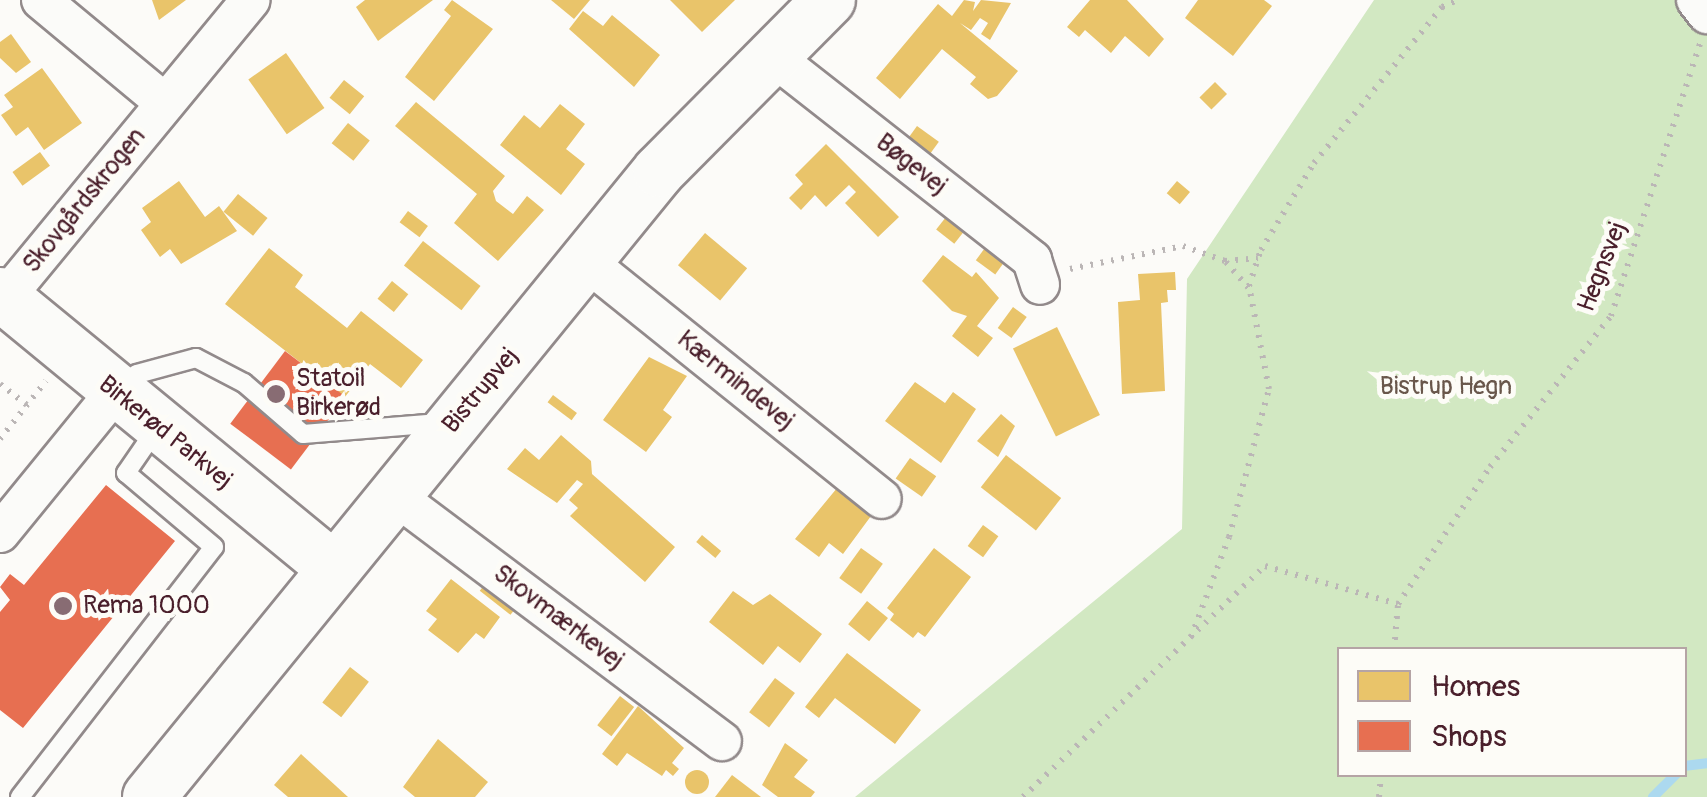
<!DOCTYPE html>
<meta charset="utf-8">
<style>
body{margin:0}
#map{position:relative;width:1707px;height:797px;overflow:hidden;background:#fcfbf8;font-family:Pangolin,sans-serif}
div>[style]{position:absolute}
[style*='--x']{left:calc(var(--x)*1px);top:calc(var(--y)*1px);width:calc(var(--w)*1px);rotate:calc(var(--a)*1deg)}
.green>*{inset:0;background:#d2e8c2}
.homes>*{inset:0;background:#e9c46a;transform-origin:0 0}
.round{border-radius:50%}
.shops>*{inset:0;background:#e76f51;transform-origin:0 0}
.stream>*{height:10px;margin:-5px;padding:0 5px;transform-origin:5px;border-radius:5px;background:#acd9ef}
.path>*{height:6px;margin-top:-3px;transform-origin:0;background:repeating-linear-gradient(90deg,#bbb6b6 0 2.5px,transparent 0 10.5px)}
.roads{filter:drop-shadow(2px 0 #928a8b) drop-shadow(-2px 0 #928a8b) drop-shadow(0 2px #928a8b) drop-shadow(0 -2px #928a8b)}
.lane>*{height:18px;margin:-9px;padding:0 9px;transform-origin:9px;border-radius:9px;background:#fbfbf9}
.street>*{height:38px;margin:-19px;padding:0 19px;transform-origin:19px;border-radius:19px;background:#fbfbf9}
.secondary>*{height:52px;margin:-26px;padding:0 26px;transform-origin:26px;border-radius:26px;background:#fbfbf9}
.dots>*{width:28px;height:28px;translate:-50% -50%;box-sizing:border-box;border:5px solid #fdfcf7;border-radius:50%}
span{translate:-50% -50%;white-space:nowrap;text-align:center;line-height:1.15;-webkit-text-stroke:10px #fdfcf7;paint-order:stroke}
.street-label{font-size:25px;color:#4a1f2b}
.poi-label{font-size:25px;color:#4a1f2b}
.left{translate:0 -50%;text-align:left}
.park-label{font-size:25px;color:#69574b}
.legend{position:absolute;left:1337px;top:647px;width:350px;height:130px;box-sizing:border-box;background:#fdfcf7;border:2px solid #b5a4a5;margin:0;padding:12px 18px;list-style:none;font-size:30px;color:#4a1f2b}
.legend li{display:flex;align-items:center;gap:20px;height:50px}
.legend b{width:50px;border:2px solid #b5a4a5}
</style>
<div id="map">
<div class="green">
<i style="clip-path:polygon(evenodd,1374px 0,1707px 0,1707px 797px,855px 797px,1182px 529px,1187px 279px,1374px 0,1340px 650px,1684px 650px,1684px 774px,1340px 774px,1340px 650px)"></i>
</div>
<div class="homes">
<i style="clip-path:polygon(152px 0,186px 0,159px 20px)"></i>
<i style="clip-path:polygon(365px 0,433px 0,378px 41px,356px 7px)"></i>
<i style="clip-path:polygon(452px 0,493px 29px,434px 101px,405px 77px,451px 16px,444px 10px)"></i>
<i style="clip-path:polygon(551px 0,590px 0,574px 19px)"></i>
<i style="clip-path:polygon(670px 0,735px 0,702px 32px)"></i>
<i style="clip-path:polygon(964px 0,975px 2px,973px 11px,981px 0,1011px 3px,990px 40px,981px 34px,988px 23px,980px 18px,971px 30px,960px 23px,1018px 71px,997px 96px,988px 99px,970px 84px,976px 77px,942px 49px,900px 99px,876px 78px,938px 4px,952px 16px)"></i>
<i style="clip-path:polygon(1090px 0,1127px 0,1164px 39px,1149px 57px,1125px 36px,1111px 53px,1085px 30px,1079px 37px,1067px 27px)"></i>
<i style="clip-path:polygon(1198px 0,1264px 0,1272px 6px,1233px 56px,1185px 18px)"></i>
<i style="clip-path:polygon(583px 11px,603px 26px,612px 15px,660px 55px,634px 87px,569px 29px)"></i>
<i style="clip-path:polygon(11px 34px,31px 62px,16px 73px,0 58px,0 42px)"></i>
<i style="left:286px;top:53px;width:67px;height:46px;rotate:55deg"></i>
<i style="clip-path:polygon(42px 68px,82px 123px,44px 150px,28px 127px,16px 136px,1px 115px,13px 107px,4px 95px)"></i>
<i style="left:344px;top:80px;width:26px;height:23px;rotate:39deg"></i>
<i style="left:1215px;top:82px;width:17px;height:22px;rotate:45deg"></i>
<i style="clip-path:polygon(416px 102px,505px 176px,493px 191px,496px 201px,513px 214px,527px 196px,544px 210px,498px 261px,454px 223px,477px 194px,395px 126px)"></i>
<i style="clip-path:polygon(560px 104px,585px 124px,566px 149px,585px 164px,561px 195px,500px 145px,524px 115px,540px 128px)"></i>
<i style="left:348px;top:123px;width:28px;height:26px;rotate:39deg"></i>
<i style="left:917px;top:126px;width:27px;height:28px;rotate:36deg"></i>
<i style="clip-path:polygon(826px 144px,899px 217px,878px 237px,845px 203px,856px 192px,849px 185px,826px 207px,815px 195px,801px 210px,789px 198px,803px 184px,795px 175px)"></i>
<i style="left:40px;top:152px;width:17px;height:34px;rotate:54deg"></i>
<i style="clip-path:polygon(179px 181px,205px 217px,219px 206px,237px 231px,181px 264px,170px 249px,160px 257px,141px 230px,151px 222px,142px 208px)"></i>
<i style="left:1177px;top:181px;width:17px;height:16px;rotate:40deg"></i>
<i style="left:238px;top:194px;width:38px;height:23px;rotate:39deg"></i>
<i style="left:408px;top:211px;width:25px;height:14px;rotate:37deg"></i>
<i style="left:946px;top:217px;width:23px;height:16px;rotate:38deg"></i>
<i style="left:705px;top:233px;width:55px;height:42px;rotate:40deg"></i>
<i style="left:423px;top:241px;width:73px;height:31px;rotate:38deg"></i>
<i style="left:987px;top:245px;width:24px;height:19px;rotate:36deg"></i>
<i style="clip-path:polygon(269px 248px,303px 275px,295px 287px,347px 328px,361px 311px,423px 360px,401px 388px,370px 364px,345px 397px,225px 304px)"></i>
<i style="clip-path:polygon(943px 255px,972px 277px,976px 272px,999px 298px,977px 326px,993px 338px,978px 357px,952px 336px,967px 316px,952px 311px,922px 281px)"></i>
<i style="clip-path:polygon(1175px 272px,1176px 290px,1167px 290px,1168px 302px,1161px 303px,1165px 391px,1122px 394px,1118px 302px,1140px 300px,1138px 274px)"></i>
<i style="left:392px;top:281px;width:21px;height:23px;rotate:39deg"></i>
<i style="left:1013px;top:307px;width:17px;height:26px;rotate:36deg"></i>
<i style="left:1057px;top:327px;width:98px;height:49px;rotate:64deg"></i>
<i style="clip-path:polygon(649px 357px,687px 376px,663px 410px,672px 417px,646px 452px,603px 420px)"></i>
<i style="clip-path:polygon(915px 382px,945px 403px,953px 392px,976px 409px,941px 463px,885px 421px)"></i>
<i style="left:553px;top:395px;width:30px;height:9px;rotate:37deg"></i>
<i style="clip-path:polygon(1001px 414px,1015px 426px,998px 457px,977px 441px)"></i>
<i style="clip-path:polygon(561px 435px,591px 461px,592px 474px,675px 547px,645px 582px,570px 516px,578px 508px,569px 500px,583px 484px,577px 480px,557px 503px,507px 469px,525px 448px,539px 460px)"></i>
<i style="left:1006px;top:455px;width:70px;height:41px;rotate:38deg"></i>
<i style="left:910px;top:458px;width:32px;height:25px;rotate:35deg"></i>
<i style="clip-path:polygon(842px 482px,866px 499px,860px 508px,871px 516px,843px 554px,829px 543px,819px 557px,795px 539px)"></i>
<i style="left:983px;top:525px;width:19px;height:26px;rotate:36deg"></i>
<i style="left:702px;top:535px;width:25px;height:9px;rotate:40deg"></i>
<i style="left:861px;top:548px;width:27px;height:37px;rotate:36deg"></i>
<i style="clip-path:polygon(934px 548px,971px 577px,925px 637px,918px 632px,913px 638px,890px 620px,894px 614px,887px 608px)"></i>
<i style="clip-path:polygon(451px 579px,500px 617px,484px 639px,476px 633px,458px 653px,428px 630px,437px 619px,426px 611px)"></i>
<i style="left:489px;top:579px;width:39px;height:15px;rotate:38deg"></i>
<i style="clip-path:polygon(733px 591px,753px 605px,770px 594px,822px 634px,800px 663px,778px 646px,763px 665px,709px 622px)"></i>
<i style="left:867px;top:601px;width:27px;height:30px;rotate:39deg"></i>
<i style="clip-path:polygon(847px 653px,921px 710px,895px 744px,835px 698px,819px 718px,805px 707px)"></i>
<i style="left:350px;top:667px;width:24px;height:45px;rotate:38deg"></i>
<i style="left:775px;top:678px;width:25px;height:43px;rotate:37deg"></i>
<i style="left:620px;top:696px;width:18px;height:37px;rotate:38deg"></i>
<i style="clip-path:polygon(638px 706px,684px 748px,672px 763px,679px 769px,673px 776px,666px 770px,662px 776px,627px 753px,617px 766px,602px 754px)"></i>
<i style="clip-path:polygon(438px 739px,488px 782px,475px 797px,415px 797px,403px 787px)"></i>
<i style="clip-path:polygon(785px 743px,808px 760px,794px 777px,815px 792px,811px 797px,778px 797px,762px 785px)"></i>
<i style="clip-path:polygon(301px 754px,348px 797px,288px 797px,274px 785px)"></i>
<i class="round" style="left:685px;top:770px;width:24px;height:24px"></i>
<i style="clip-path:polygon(732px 775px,761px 797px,715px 797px)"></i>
</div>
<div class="shops">
<i style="left:285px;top:351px;width:76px;height:91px;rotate:37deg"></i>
<i style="clip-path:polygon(106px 485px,175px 541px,23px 728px,0 710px,0 612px,10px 600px,0 587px,10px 574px,24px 585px)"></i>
</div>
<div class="stream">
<i style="--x:1684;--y:766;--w:23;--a:-7"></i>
<i style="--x:1653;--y:797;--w:33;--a:-45"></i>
</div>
<div class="path">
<i style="--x:1226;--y:262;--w:37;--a:49"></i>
<i style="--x:1070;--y:269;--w:115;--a:-11.5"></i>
<i style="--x:1183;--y:246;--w:45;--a:19.7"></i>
<i style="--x:1225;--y:261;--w:33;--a:-5"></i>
<i style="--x:0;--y:384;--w:34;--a:38"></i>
<i style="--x:0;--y:439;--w:74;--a:-51.6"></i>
<i style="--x:1191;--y:637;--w:107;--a:-69.2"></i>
<i style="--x:1229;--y:537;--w:153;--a:-74.9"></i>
<i style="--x:1269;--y:389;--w:105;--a:-101"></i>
<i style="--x:1249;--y:286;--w:38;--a:-72"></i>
<i style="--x:1261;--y:250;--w:102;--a:-58.7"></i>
<i style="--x:1314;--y:163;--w:202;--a:-50.6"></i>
<i style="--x:1442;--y:7;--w:17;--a:-24"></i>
<i style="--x:1394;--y:650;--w:46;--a:-85"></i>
<i style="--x:1398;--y:604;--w:165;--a:-56.1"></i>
<i style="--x:1490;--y:467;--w:193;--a:-51.3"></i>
<i style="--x:1611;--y:316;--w:287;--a:-71.9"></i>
<i style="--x:1023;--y:797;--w:335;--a:-43.7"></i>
<i style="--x:1265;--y:566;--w:138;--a:15.9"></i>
<i style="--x:1379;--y:797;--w:23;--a:-85"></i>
</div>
<div class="roads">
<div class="lane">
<i style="--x:119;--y:389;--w:23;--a:-40"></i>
<i style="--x:137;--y:374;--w:61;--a:-15.2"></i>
<i style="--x:196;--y:358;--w:54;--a:27.5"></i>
<i style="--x:244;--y:383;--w:78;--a:40.8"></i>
<i style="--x:303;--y:434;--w:137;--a:-4.6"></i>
<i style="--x:20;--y:797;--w:316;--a:-52.2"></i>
<i style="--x:214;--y:547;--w:115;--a:-139.9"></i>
<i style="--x:126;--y:473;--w:55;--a:-55.4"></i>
</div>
<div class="street">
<i style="--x:41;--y:0;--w:161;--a:39.7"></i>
<i style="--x:1696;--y:0;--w:18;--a:52"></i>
<i style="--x:771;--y:55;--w:332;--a:38.1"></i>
<i style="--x:1032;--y:260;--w:26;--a:72"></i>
<i style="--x:587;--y:262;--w:378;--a:38.8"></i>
<i style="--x:5;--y:298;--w:386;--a:-50.5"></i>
<i style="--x:394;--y:495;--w:410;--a:36.9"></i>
<i style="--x:0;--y:533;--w:181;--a:-50.8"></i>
</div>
<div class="secondary">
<i style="--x:0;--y:294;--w:431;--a:39.4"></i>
<i style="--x:149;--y:797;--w:807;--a:-50.83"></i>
<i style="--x:659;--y:171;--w:241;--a:-45.2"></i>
</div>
</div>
<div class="dots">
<i style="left:276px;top:394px;background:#886c73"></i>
<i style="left:63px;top:606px;background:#886c73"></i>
</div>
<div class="street-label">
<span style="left:911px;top:165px;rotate:38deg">Bøgevej</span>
<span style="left:85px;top:201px;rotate:-51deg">Skovgårdskrogen</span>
<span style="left:1603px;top:267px;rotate:-69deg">Hegnsvej</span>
<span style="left:735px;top:381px;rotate:39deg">Kærmindevej</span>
<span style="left:481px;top:391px;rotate:-50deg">Bistrupvej</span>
<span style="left:165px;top:433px;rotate:39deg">Birkerød Parkvej</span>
<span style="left:558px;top:618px;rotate:37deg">Skovmærkevej</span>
</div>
<div class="poi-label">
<span class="left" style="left:296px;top:394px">Statoil<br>Birkerød</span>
<span class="left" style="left:83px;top:606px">Rema 1000</span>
</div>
<div class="park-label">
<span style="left:1446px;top:387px">Bistrup Hegn</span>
</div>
<ul class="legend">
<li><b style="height:28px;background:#e9c46a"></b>Homes</li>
<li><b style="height:28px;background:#e76f51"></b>Shops</li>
</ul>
</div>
